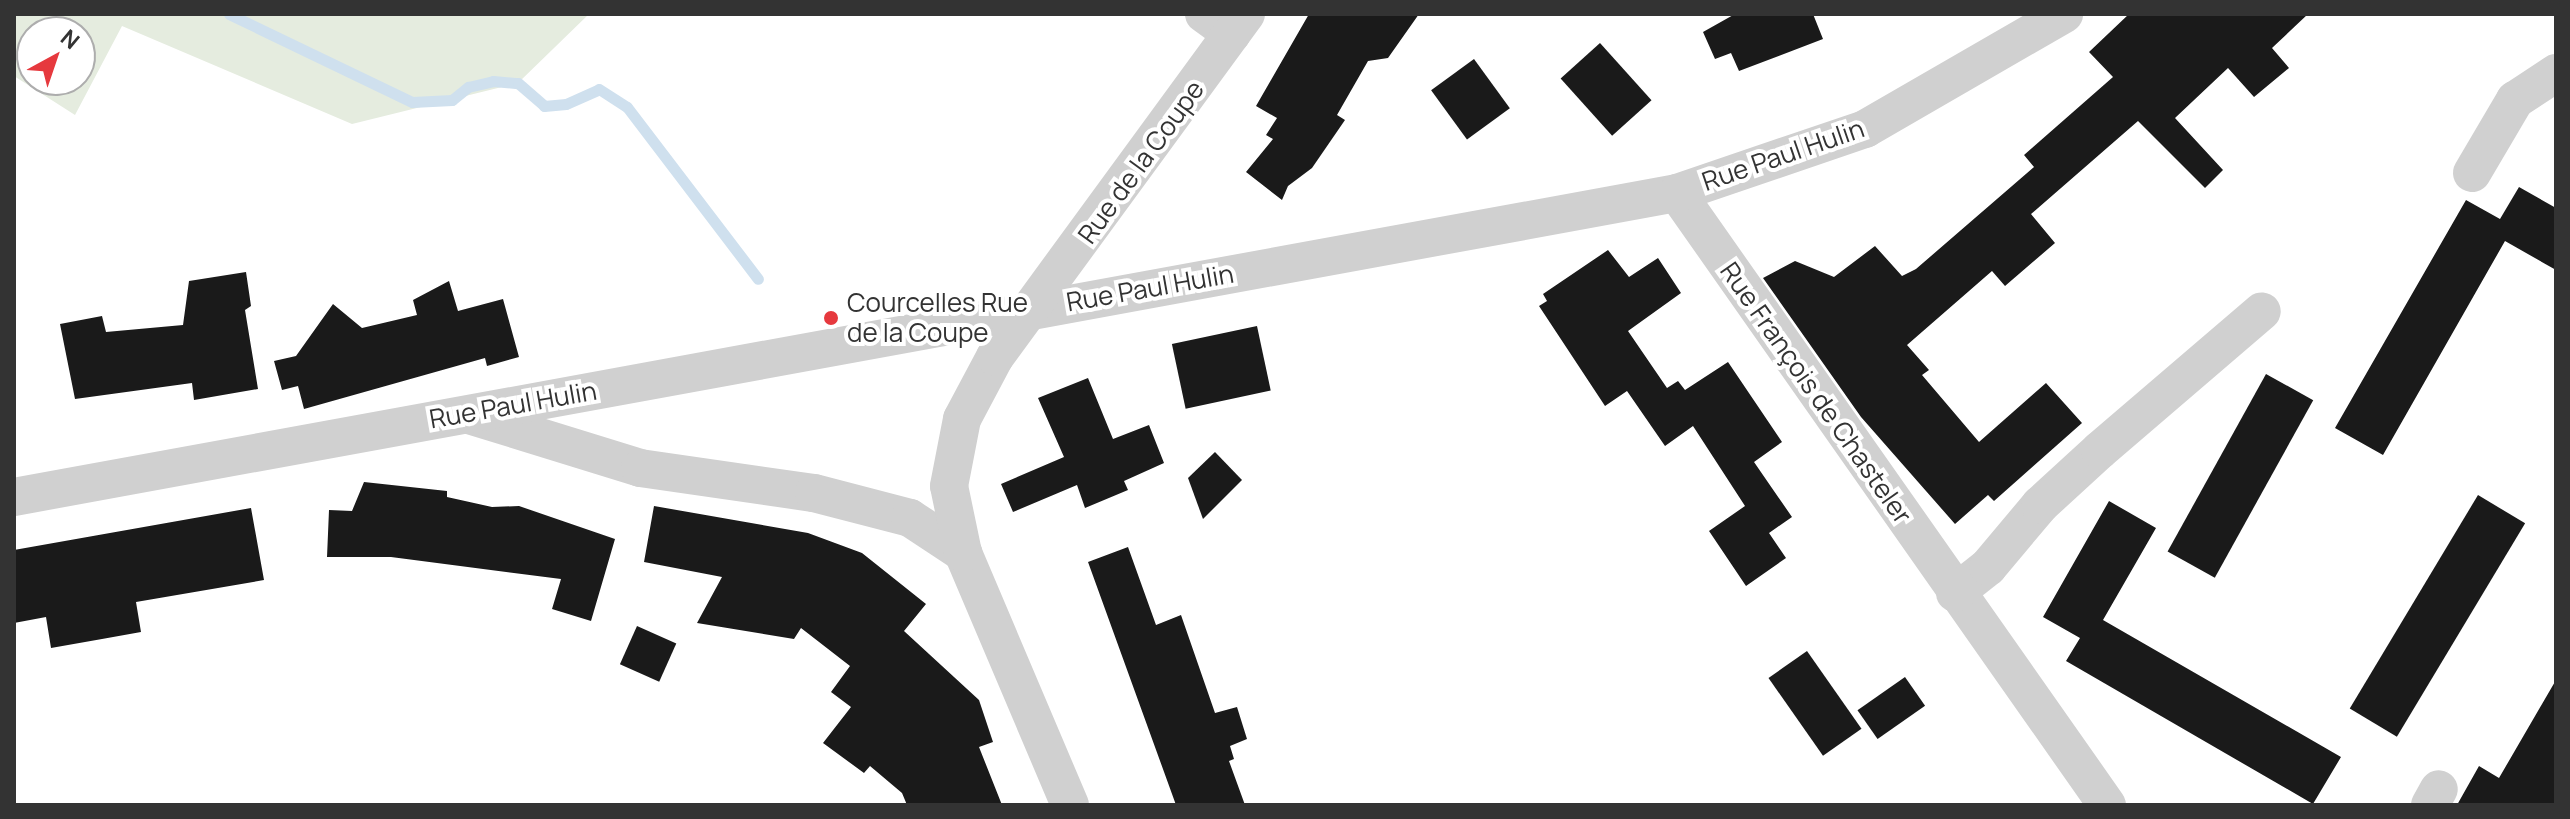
<!DOCTYPE html>
<meta charset="utf-8">
<style>
body{margin:0}
#map{position:relative;width:2570px;height:819px;overflow:hidden;background:#fff;font-family:Manrope,sans-serif}
div>[style]{position:absolute}
[style*='--x']{left:calc(var(--x)*1px);top:calc(var(--y)*1px);width:calc(var(--w)*1px);rotate:calc(var(--a)*1deg)}
.green>*{inset:0;background:#e5ecdf}
.stream>*{height:11px;margin:-5.5px;padding:0 5.5px;transform-origin:5.5px;border-radius:5.5px;background:#cfe0ee}
.building>*{inset:0;background:#1a1a1a;transform-origin:0 0}
.minor>*{height:38px;margin:-19px;padding:0 19px;transform-origin:19px;border-radius:19px;background:#d0d0d0}
.dots>*{width:22px;height:22px;translate:-50% -50%;box-sizing:border-box;border:4px solid #fff;border-radius:50%}
span{translate:-50% -50%;white-space:nowrap;text-align:center;line-height:1.15;-webkit-text-stroke:8px #fff;paint-order:stroke}
.street-label{font-size:26px;color:#333}
.poi-label{font-size:26px;color:#333}
.left{translate:0 -50%;text-align:left}
.frame{position:absolute;inset:0;border:16px solid #333;pointer-events:none}
.north{position:absolute;left:16px;top:16px;width:80px;height:80px;box-sizing:border-box;background:#fff;border:2px solid #adadad;border-radius:50%;rotate:40deg;font-size:22px;font-weight:700;line-height:32px;text-align:center;color:#333}
.north::after{content:'';display:block;margin:auto;width:28px;height:36px;background:#e6393e;clip-path:polygon(50% 0,100% 100%,50% 72%,0 100%)}
</style>
<div id="map">
<div class="green">
<i style="clip-path:polygon(evenodd,14px 14px,589px 14px,518px 83px,352px 124px,122px 26px,75px 115px,14px 76px,14px 14px,32px 32px,80px 32px,80px 80px,32px 80px,32px 32px)"></i>
</div>
<div class="stream">
<i style="--x:229;--y:14;--w:203;--a:25.7"></i>
<i style="--x:412;--y:102;--w:40;--a:-2.9"></i>
<i style="--x:452;--y:100;--w:21;--a:-39"></i>
<i style="--x:468;--y:87;--w:26;--a:-13"></i>
<i style="--x:493;--y:81;--w:25;--a:5"></i>
<i style="--x:518;--y:83;--w:35;--a:41"></i>
<i style="--x:544;--y:106;--w:22;--a:-5"></i>
<i style="--x:566;--y:104;--w:36;--a:-24"></i>
<i style="--x:599;--y:89;--w:33;--a:33"></i>
<i style="--x:627;--y:107;--w:216;--a:52.7"></i>
</div>
<div class="building">
<i style="clip-path:polygon(1309px 14px,1419px 14px,1388px 58px,1368px 61px,1337px 115px,1345px 120px,1312px 168px,1288px 186px,1282px 200px,1246px 172px,1273px 139px,1266px 135px,1277px 118px,1256px 106px)"></i>
<i style="clip-path:polygon(1735px 14px,1813px 14px,1823px 39px,1739px 71px,1731px 53px,1715px 59px,1703px 32px)"></i>
<i style="clip-path:polygon(2129px 14px,2308px 14px,2272px 48px,2289px 68px,2254px 97px,2228px 68px,2175px 118px,2223px 170px,2205px 188px,2138px 121px,2031px 214px,2055px 243px,2005px 286px,1992px 271px,1907px 345px,1929px 370px,1922px 375px,1979px 442px,2046px 383px,2082px 423px,1994px 501px,1988px 495px,1955px 524px,1861px 417px,1763px 278px,1795px 261px,1834px 277px,1875px 246px,1902px 276px,1916px 269px,2034px 167px,2024px 155px,2113px 77px,2089px 52px)"></i>
<i style="left:1600px;top:43px;width:77px;height:53px;rotate:48deg"></i>
<i style="left:1474px;top:59px;width:61px;height:53px;rotate:54deg"></i>
<i style="clip-path:polygon(2519px 187px,2556px 208px,2556px 270px,2505px 241px,2383px 455px,2335px 428px,2466px 200px,2500px 219px)"></i>
<i style="clip-path:polygon(1608px 250px,1629px 277px,1658px 258px,1681px 293px,1628px 331px,1667px 388px,1678px 381px,1685px 390px,1728px 362px,1782px 442px,1754px 462px,1792px 517px,1769px 533px,1786px 558px,1746px 586px,1709px 531px,1745px 506px,1693px 426px,1665px 446px,1627px 391px,1605px 406px,1539px 306px,1547px 301px,1543px 294px)"></i>
<i style="clip-path:polygon(246px 272px,251px 306px,245px 310px,258px 389px,194px 400px,192px 383px,75px 399px,60px 324px,102px 316px,106px 332px,183px 325px,189px 281px)"></i>
<i style="clip-path:polygon(449px 281px,458px 311px,503px 299px,519px 357px,487px 366px,485px 358px,304px 409px,298px 386px,282px 390px,274px 361px,296px 356px,333px 304px,362px 328px,417px 315px,413px 300px)"></i>
<i style="left:1257px;top:326px;width:66px;height:87px;rotate:78deg"></i>
<i style="left:2266px;top:374px;width:54px;height:203px;rotate:29deg"></i>
<i style="clip-path:polygon(1088px 378px,1113px 439px,1149px 425px,1164px 463px,1124px 481px,1128px 490px,1085px 508px,1077px 485px,1013px 512px,1001px 484px,1064px 457px,1038px 398px)"></i>
<i style="clip-path:polygon(1215px 452px,1242px 480px,1203px 519px,1188px 478px)"></i>
<i style="clip-path:polygon(364px 482px,447px 491px,447px 497px,492px 507px,519px 506px,615px 539px,591px 621px,552px 609px,561px 579px,391px 557px,327px 557px,329px 510px,352px 511px)"></i>
<i style="left:2478px;top:495px;width:55px;height:249px;rotate:31deg"></i>
<i style="clip-path:polygon(2109px 501px,2156px 528px,2103px 620px,2341px 757px,2313px 804px,2066px 661px,2080px 638px,2043px 617px)"></i>
<i style="clip-path:polygon(654px 506px,808px 533px,862px 553px,926px 604px,904px 631px,979px 700px,993px 742px,979px 747px,1002px 805px,907px 805px,902px 793px,870px 766px,864px 773px,823px 743px,851px 707px,831px 692px,850px 666px,801px 628px,794px 639px,697px 623px,722px 577px,644px 562px)"></i>
<i style="clip-path:polygon(251px 508px,264px 580px,136px 602px,141px 632px,102px 639px,51px 648px,46px 617px,14px 623px,14px 550px)"></i>
<i style="clip-path:polygon(1128px 547px,1156px 625px,1181px 615px,1215px 713px,1237px 707px,1247px 739px,1230px 746px,1234px 759px,1229px 761px,1245px 805px,1176px 805px,1088px 562px)"></i>
<i style="left:637px;top:626px;width:43px;height:42px;rotate:24deg"></i>
<i style="left:1807px;top:651px;width:95px;height:47px;rotate:55deg"></i>
<i style="left:1905px;top:677px;width:35px;height:58px;rotate:55deg"></i>
<i style="clip-path:polygon(2556px 680px,2556px 805px,2457px 805px,2479px 766px,2499px 778px)"></i>
</div>
<div class="minor">
<i style="--x:1204;--y:14;--w:34;--a:36"></i>
<i style="--x:2472;--y:173;--w:85;--a:-59.5"></i>
<i style="--x:2515;--y:100;--w:49;--a:-33.4"></i>
<i style="--x:1677;--y:193;--w:748;--a:54.91"></i>
<i style="--x:469;--y:415;--w:179;--a:17.2"></i>
<i style="--x:640;--y:468;--w:176;--a:8.2"></i>
<i style="--x:814;--y:493;--w:99;--a:14.6"></i>
<i style="--x:910;--y:518;--w:64;--a:33.4"></i>
<i style="--x:14;--y:497;--w:1691;--a:-10.36"></i>
<i style="--x:1677;--y:193;--w:199;--a:-18.8"></i>
<i style="--x:1865;--y:129;--w:230;--a:-30"></i>
<i style="--x:1955;--y:593;--w:42;--a:-38.2"></i>
<i style="--x:1988;--y:567;--w:81;--a:-50"></i>
<i style="--x:2040;--y:505;--w:81;--a:-42.5"></i>
<i style="--x:2100;--y:450;--w:213;--a:-40.6"></i>
<i style="--x:1070;--y:805;--w:274;--a:-113"></i>
<i style="--x:963;--y:553;--w:68;--a:-101.8"></i>
<i style="--x:949;--y:486;--w:68;--a:-79"></i>
<i style="--x:962;--y:419;--w:70;--a:-62"></i>
<i style="--x:995;--y:357;--w:425;--a:-53.8"></i>
<i style="--x:2430;--y:805;--w:18;--a:-61"></i>
</div>
<div class="dots">
<i style="left:831px;top:318px;background:#e6393e"></i>
</div>
<div class="street-label">
<span style="left:1783px;top:155px;rotate:-19deg">Rue Paul Hulin</span>
<span style="left:1141px;top:162px;rotate:-54deg">Rue de la Coupe</span>
<span style="left:1150px;top:288px;rotate:-10deg">Rue Paul Hulin</span>
<span style="left:1816px;top:393px;rotate:55deg">Rue François de Chasteler</span>
<span style="left:513px;top:405px;rotate:-10deg">Rue Paul Hulin</span>
</div>
<div class="poi-label">
<span class="left" style="left:847px;top:318px">Courcelles Rue<br>de la Coupe</span>
</div>
<div class="frame"></div>
<div class="north">N</div>
</div>
